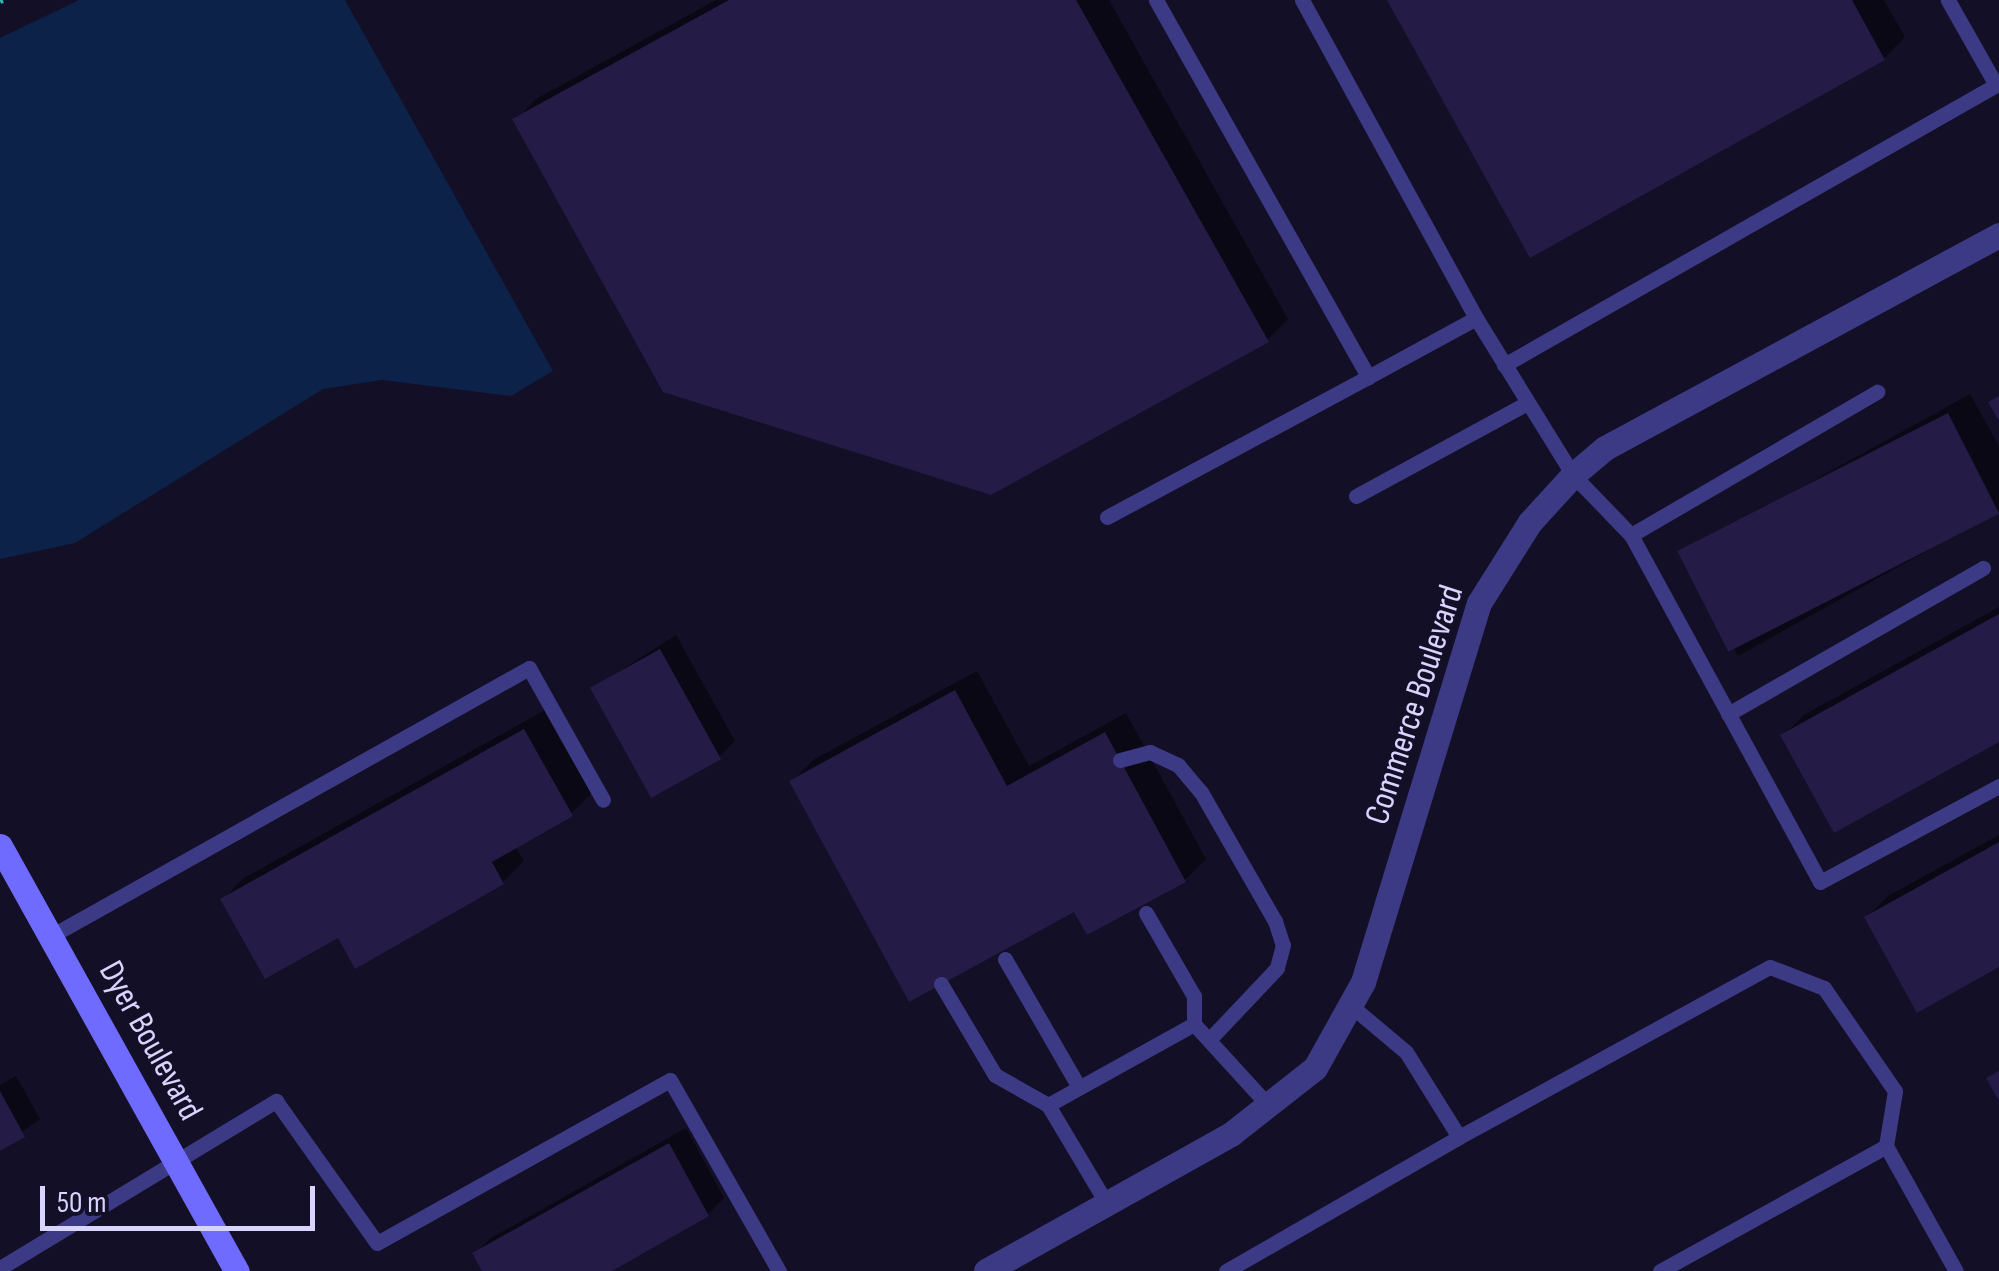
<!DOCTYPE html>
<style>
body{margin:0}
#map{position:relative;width:1999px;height:1271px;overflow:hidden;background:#130f26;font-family:"Sofia Sans Condensed",sans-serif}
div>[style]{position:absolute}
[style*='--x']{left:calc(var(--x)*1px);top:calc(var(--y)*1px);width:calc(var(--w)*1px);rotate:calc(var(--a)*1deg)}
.water>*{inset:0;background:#0c2248}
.shadow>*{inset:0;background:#0007}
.building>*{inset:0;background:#241b47;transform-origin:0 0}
.path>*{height:6px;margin-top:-3px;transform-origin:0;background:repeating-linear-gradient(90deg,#2fb8b0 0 5px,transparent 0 13px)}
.lane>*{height:15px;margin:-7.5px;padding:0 7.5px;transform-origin:7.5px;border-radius:7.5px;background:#3d3a85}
.street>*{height:25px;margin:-12.5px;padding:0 12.5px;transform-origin:12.5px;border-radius:12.5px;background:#3d3a85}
.secondary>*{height:25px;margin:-12.5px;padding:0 12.5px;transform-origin:12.5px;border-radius:12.5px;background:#6f6bff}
span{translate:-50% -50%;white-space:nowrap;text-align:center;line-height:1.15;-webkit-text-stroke:10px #130f26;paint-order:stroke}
.street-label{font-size:35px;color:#d9d4ff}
.scale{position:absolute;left:40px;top:1186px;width:275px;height:45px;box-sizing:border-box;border:5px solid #d9d4ff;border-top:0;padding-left:12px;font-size:30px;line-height:35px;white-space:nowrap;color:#d9d4ff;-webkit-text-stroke:8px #130f26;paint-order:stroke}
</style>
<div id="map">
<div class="water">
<i style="clip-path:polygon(79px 0,345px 0,553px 371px,511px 396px,382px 380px,323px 389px,75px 543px,0 559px,0 38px)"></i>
</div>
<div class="shadow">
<i style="clip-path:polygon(716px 0,1109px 0,1288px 319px,1267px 340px,516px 120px,536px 99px)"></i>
<i style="clip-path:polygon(1390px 0,1884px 0,1905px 37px,1884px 58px)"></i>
<i style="clip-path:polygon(1970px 394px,1999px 446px,1999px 511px,1738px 656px,1685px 561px,1706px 540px)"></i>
<i style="clip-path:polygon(1999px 607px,1999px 739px,1783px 736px,1804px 715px)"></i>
<i style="clip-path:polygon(676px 635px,735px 741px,719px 757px,593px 688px)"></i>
<i style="clip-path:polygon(977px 671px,1029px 766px,1126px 713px,1206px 859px,1185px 880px,1075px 908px,792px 781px,813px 760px)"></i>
<i style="clip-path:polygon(545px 710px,592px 793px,571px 814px,515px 846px,524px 861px,503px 882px,339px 935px,223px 899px,244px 878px)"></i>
<i style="clip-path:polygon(1999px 835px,1999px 964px,1867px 917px,1888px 896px)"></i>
<i style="clip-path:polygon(16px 1076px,40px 1119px,0 1148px,0 1085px)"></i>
<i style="clip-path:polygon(686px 1128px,724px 1198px,708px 1214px,607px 1271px,485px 1271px,475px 1254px,491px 1238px)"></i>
</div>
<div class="building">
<i style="clip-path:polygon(729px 0,1076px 0,1269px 342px,991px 495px,663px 392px,512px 119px)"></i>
<i style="clip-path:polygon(1387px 0,1852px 0,1885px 60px,1530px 258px)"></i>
<i style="clip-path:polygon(1999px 396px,1999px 421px,1988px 402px)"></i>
<i style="left:1948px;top:413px;width:113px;height:304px;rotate:63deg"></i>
<i style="clip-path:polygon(1999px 614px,1999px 742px,1834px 833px,1780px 735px)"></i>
<i style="left:660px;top:649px;width:126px;height:80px;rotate:61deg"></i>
<i style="clip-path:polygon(955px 690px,1007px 786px,1105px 732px,1186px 882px,1087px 935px,1074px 912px,909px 1002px,789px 781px)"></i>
<i style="clip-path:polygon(524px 729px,573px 816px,492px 862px,504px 884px,355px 969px,338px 938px,265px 979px,220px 899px)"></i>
<i style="clip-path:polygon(1999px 842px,1999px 967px,1917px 1013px,1864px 917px)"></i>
<i style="clip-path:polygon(1999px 1071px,1999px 1101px,1986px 1078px)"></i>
<i style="clip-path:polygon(0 1091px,25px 1137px,0 1151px)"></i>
<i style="clip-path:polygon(669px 1143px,709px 1216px,612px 1271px,482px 1271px,472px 1253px)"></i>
</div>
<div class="path">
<i style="--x:0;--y:1;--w:3;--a:-18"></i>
</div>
<div class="lane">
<i style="--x:1156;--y:0;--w:433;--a:60.6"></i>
<i style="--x:1368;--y:377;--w:123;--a:-28.6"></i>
<i style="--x:1476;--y:318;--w:185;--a:58.3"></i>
<i style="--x:1573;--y:475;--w:83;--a:46"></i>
<i style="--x:1631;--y:535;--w:395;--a:61.4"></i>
<i style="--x:1820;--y:882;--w:203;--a:-28.2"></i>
<i style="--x:1302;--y:0;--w:362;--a:61.3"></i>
<i style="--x:1504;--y:365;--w:566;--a:-29.64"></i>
<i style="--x:1996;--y:85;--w:98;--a:-119.5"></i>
<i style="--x:1356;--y:496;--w:195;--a:-28.5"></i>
<i style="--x:1107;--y:517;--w:296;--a:-28.2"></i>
<i style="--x:1631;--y:535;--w:285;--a:-30.2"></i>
<i style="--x:1728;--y:714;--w:294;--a:-29.8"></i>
<i style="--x:1120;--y:760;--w:31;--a:-15"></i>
<i style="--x:1150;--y:752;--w:31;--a:25"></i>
<i style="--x:1178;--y:765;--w:35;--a:50"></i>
<i style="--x:1201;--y:792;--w:149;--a:60.2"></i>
<i style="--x:1275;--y:921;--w:25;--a:72"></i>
<i style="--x:1283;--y:945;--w:24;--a:105"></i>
<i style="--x:1277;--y:968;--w:99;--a:133.4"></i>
<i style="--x:1146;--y:913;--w:96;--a:60"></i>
<i style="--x:1194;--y:996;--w:28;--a:90"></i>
<i style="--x:51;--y:936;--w:548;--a:-29.28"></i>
<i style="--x:529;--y:668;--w:151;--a:60.7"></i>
<i style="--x:1005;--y:959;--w:148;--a:60"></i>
<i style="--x:941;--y:984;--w:106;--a:59.3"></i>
<i style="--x:995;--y:1075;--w:61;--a:29.5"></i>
<i style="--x:1459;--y:1137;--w:354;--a:-28.7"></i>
<i style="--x:1770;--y:967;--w:58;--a:21.3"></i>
<i style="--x:1824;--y:988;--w:125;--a:55.4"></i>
<i style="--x:1895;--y:1091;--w:56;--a:99.3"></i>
<i style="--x:1107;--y:1204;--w:115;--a:-120.8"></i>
<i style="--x:1048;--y:1105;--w:167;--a:-29"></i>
<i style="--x:1194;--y:1024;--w:110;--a:47.6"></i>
<i style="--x:0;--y:1268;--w:323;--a:-31.2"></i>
<i style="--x:276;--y:1101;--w:174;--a:54.6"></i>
<i style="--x:377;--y:1243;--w:335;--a:-29.1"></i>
<i style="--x:670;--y:1080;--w:220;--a:60.3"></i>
<i style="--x:1226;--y:1271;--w:269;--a:-29.9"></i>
<i style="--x:1459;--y:1137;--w:100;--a:-121.9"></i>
<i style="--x:1406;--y:1052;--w:73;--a:-140"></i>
<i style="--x:1660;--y:1271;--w:258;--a:-28.9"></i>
<i style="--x:1886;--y:1146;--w:143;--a:60.8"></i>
</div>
<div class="street">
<i style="--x:986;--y:1271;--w:281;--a:-29.2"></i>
<i style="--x:1231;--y:1134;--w:107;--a:-38.2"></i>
<i style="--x:1315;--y:1068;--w:98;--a:-60.8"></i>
<i style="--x:1363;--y:982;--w:396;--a:-73"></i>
<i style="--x:1479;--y:603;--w:96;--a:-57.8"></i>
<i style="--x:1530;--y:522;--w:64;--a:-47.5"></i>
<i style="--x:1573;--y:475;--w:42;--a:-40.2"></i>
<i style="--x:1605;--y:448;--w:448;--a:-28.4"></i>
</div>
<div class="secondary">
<i style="--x:0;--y:846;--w:487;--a:60.9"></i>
</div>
<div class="street-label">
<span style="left:1415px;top:705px;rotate:-72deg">Commerce Boulevard</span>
<span style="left:150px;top:1041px;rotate:61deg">Dyer Boulevard</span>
</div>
<div class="scale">50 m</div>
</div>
